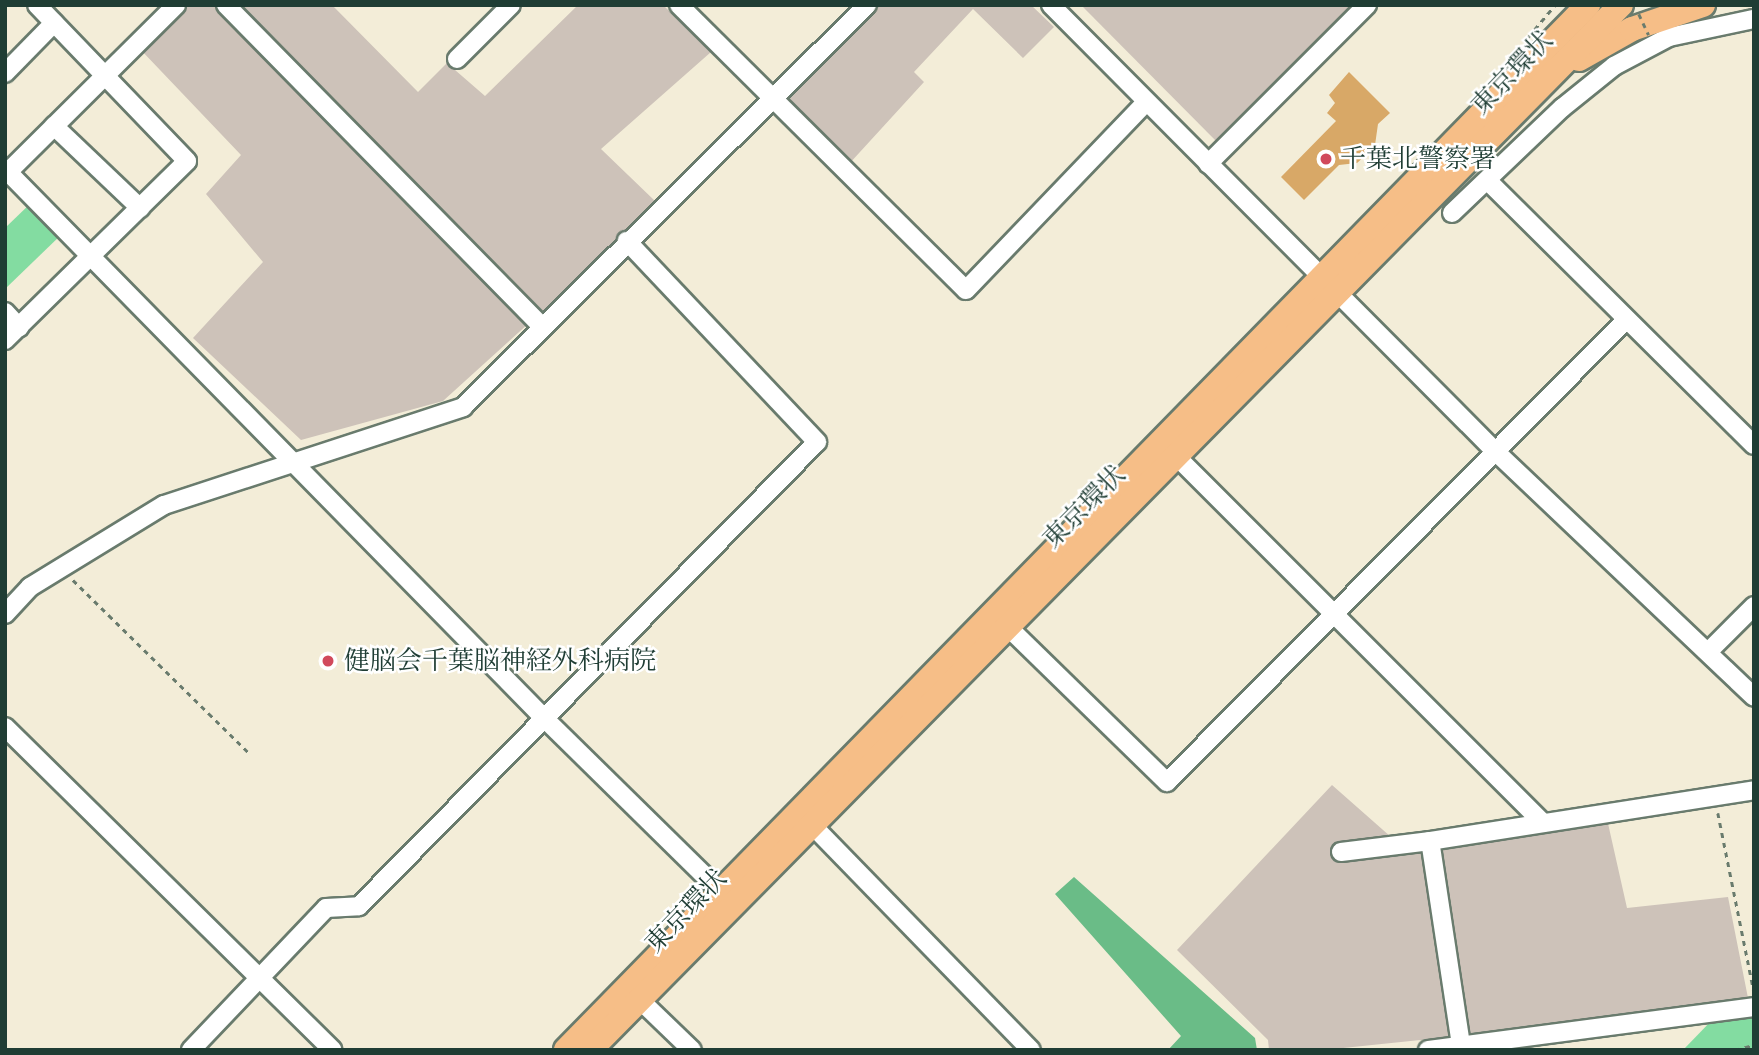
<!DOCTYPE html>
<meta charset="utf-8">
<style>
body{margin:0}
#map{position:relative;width:1759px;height:1055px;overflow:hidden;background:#f3edd8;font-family:"IM FELL French Canon","Noto Serif JP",serif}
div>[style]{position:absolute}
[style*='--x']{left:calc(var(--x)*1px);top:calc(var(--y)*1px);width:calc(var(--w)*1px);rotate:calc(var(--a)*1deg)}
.industrial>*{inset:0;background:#cdc2b9}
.green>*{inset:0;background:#83dca1}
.forest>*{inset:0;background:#6abc87}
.building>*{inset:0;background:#d8a867}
.path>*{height:2.5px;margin-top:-1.25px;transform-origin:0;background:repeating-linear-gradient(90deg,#697b6d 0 5px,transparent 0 10px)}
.roads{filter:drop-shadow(2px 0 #697b6d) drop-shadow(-2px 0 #697b6d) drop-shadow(0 2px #697b6d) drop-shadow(0 -2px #697b6d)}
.minor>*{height:18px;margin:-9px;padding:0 9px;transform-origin:9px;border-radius:9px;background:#fff}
.highway>*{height:24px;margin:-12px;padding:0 12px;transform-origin:12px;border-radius:12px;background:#f6be87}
.path-bridge>*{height:2.5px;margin-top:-1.25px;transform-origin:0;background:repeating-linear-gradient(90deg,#697b6d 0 5px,transparent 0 10px)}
.dots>*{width:19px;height:19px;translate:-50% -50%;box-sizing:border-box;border:4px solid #fff;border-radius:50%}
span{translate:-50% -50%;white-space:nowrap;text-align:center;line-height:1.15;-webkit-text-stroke:5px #fff;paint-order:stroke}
.street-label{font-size:26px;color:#1f3d34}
.poi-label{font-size:26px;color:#1f3d34}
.left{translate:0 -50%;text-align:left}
.frame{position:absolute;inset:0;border:7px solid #1f3d34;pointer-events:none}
</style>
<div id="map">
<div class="industrial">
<i style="clip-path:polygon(185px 5px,216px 5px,529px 323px,443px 401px,301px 440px,193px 338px,263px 262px,206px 194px,241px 155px,140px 49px)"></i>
<i style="clip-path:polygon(241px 5px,332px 5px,418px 92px,447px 63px,485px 96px,578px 5px,663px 5px,711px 52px,601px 149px,655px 201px,544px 312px)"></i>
<i style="clip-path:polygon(877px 5px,1031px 5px,1054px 27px,1023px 58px,973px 9px,914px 72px,924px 82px,849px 164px,781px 98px)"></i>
<i style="clip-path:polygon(1081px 5px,1359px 5px,1219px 144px)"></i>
<i style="clip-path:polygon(1332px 785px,1391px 837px,1331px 846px,1334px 860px,1424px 849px,1449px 1037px,1324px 1050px,1269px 1050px,1268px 1040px,1177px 950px)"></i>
<i style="clip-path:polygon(1607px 819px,1627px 908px,1728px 897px,1748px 998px,1468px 1034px,1438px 844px)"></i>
</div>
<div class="green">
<i style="clip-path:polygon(33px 201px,63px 233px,5px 289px,5px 228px)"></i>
<i style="clip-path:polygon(1754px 1013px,1754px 1050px,1683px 1050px,1714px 1018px)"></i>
</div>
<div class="forest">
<i style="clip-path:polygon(1074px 877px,1255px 1038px,1257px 1050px,1168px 1050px,1181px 1036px,1055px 894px)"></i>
</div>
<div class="building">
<i style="clip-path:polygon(1349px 72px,1390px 113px,1378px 124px,1375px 145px,1367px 154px,1357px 163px,1339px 165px,1304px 200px,1281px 177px,1336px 121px,1327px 113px,1335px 103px,1329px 95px)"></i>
</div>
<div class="path">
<i style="--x:1528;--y:37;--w:42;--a:-49.8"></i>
<i style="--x:73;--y:580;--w:247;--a:44.5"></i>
<i style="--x:1718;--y:813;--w:183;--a:78.6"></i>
<i style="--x:1735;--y:1050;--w:20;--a:-15"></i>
</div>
<div class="roads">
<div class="minor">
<i style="--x:226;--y:5;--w:451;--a:45.5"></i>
<i style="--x:679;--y:5;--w:404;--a:44.8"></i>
<i style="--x:966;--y:290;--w:260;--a:-46.2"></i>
<i style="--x:1051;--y:5;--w:629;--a:45.13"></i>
<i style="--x:1495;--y:451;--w:357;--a:43.5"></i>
<i style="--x:457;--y:59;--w:76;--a:-45"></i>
<i style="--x:5;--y:73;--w:70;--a:-45.6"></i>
<i style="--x:54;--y:126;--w:119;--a:43.6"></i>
<i style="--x:1208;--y:164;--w:225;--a:-45"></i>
<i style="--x:8;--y:172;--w:767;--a:45.53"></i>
<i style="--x:545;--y:719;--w:255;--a:44.5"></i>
<i style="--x:5;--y:175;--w:241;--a:-44.8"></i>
<i style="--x:1489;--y:182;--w:373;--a:44.8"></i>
<i style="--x:1452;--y:213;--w:152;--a:-43.7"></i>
<i style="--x:1562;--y:108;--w:67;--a:-38.9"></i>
<i style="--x:1614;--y:66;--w:62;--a:-27.8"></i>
<i style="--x:1669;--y:37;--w:87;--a:-12"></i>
<i style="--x:5;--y:312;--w:21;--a:47"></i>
<i style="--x:5;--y:340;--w:255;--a:-44.5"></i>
<i style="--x:187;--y:161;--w:216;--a:-133.9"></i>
<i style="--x:1176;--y:456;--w:519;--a:45"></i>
<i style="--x:5;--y:614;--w:37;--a:-47"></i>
<i style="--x:30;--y:587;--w:157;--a:-31.5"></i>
<i style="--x:164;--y:505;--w:315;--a:-18.1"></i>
<i style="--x:463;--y:407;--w:570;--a:-44.86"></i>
<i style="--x:1008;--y:627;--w:222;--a:44.3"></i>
<i style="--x:1167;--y:782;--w:651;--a:-45.19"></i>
<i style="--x:1708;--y:652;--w:65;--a:-45"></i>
<i style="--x:5;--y:727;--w:460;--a:44.6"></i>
<i style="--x:812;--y:825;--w:314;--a:45.8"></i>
<i style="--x:1341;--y:852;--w:90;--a:-7"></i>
<i style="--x:640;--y:1000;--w:72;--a:43.9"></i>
<i style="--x:1461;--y:1045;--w:206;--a:-98.6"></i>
<i style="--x:1430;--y:841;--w:328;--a:-8.9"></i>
<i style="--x:191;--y:1050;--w:196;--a:-46.4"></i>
<i style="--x:326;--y:908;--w:33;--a:-3"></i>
<i style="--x:359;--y:906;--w:652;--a:-45.37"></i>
<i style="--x:817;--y:442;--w:277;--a:-133.4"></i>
<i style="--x:1428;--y:1050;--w:329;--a:-7.5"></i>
</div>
<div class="highway">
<i style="--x:1579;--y:59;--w:61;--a:-29.5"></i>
<i style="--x:1632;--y:29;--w:75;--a:-18.7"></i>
<i style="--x:566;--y:1050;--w:1462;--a:-45.64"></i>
<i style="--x:590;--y:1050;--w:1468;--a:-45.39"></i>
</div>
</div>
<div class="path-bridge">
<i style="--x:1639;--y:14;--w:23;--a:65"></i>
</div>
<div class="dots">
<i style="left:1326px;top:159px;background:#d1495b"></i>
<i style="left:328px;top:661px;background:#d1495b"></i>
</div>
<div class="street-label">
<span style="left:1512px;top:73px;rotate:-46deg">東京環状</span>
<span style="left:1084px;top:507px;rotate:-45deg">東京環状</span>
<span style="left:686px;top:911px;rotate:-46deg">東京環状</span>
</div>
<div class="poi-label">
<span class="left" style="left:1340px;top:159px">千葉北警察署</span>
<span class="left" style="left:344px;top:661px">健脳会千葉脳神経外科病院</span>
</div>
<div class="frame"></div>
</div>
